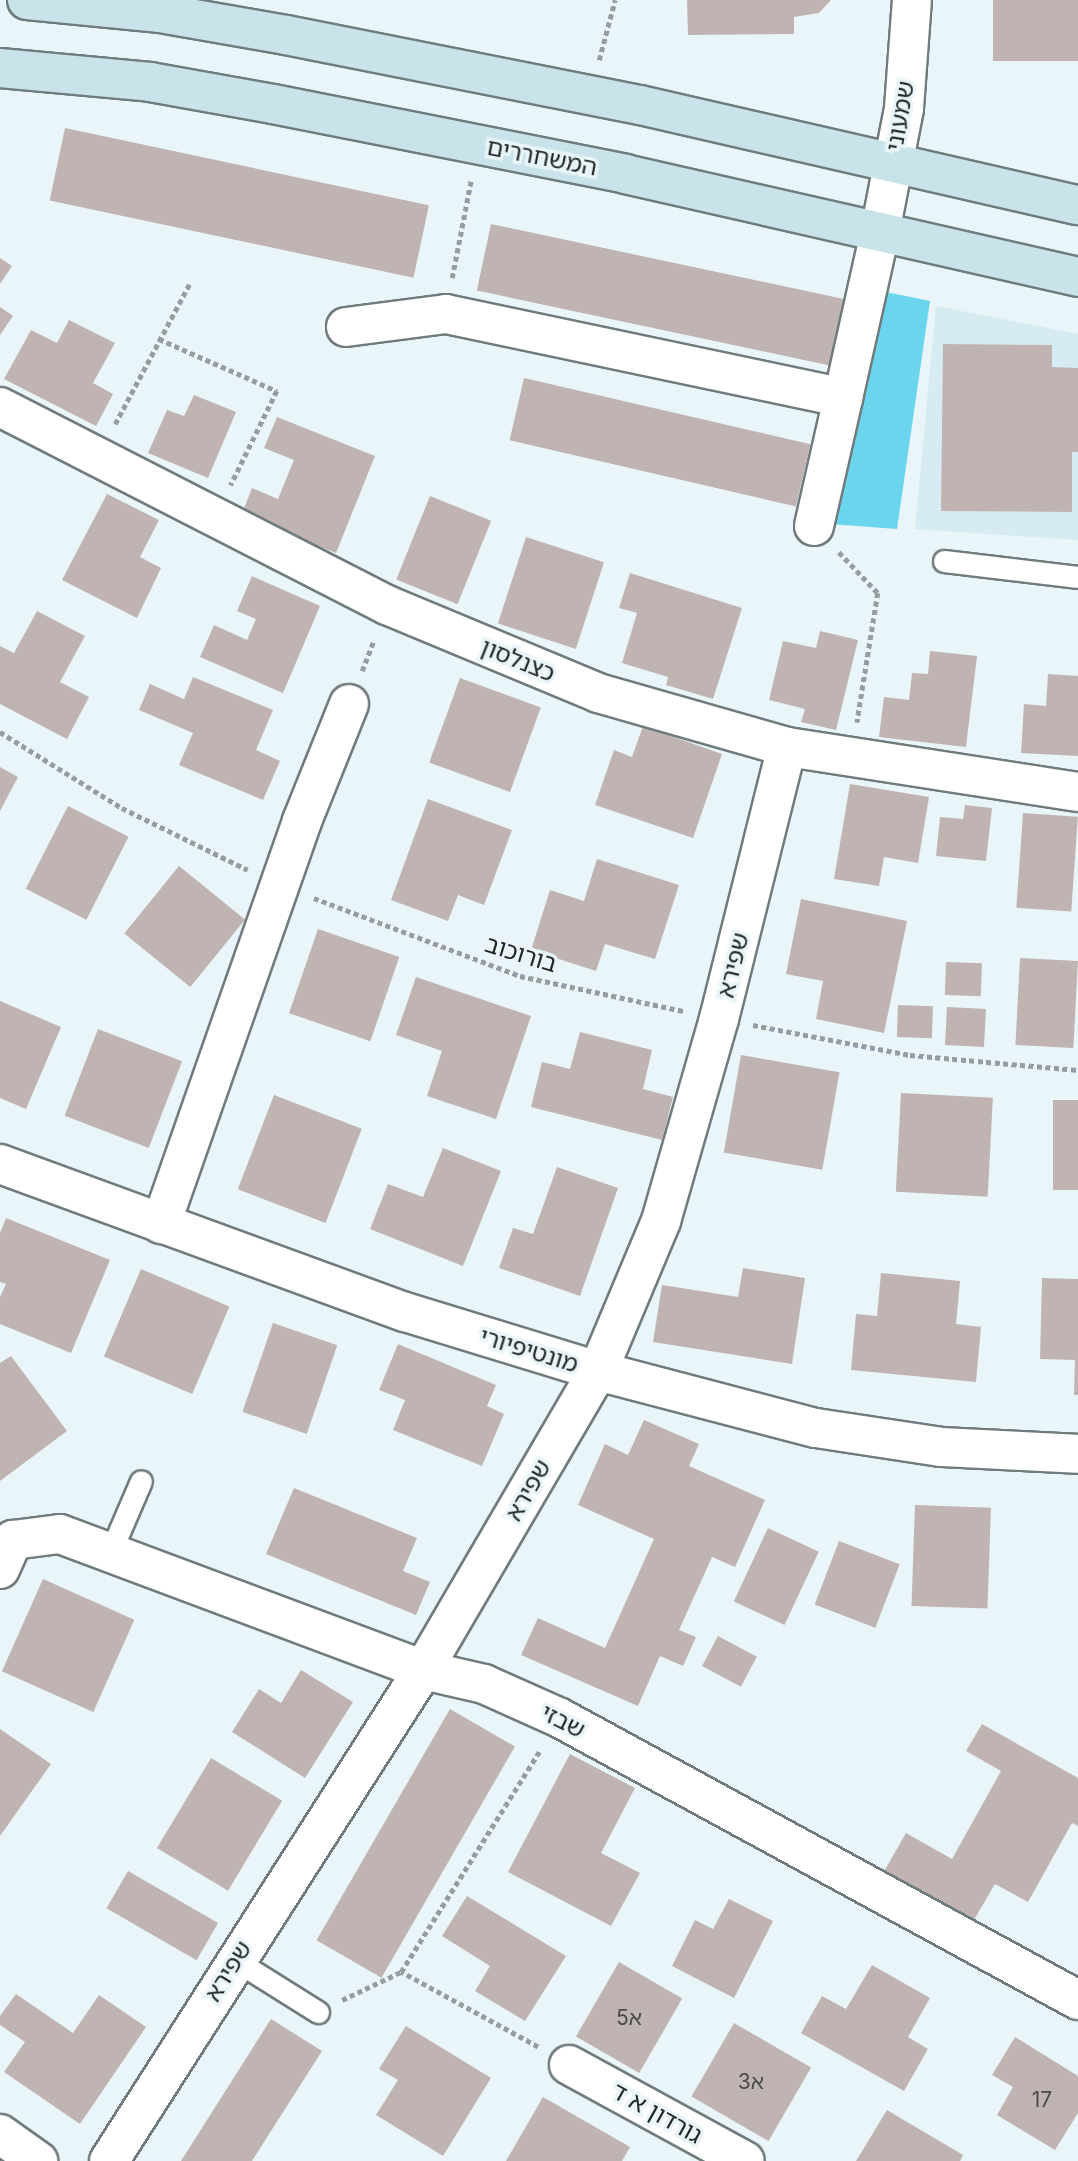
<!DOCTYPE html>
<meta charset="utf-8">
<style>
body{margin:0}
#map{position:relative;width:1078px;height:2161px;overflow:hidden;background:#e9f5f8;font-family:Inter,"Noto Sans Hebrew",sans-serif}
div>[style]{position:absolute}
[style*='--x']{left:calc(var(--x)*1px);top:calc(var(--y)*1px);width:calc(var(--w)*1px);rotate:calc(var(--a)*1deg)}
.built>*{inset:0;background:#d7ecf2}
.green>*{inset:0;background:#6bd5ee}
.building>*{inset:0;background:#c0b4b3;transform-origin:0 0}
.path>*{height:4.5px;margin-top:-2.25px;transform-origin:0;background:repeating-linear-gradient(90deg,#949d9f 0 5px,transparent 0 8.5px)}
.roads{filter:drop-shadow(2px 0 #707b7d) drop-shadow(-2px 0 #707b7d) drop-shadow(0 2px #707b7d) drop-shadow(0 -2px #707b7d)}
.service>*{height:21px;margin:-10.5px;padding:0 10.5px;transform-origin:10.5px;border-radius:10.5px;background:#fff}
.minor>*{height:38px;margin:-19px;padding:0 19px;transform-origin:19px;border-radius:19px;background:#fff}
.tertiary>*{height:38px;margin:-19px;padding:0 19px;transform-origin:19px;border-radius:19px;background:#fff}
.secondary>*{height:38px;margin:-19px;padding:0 19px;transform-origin:19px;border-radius:19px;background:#c8e3e9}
span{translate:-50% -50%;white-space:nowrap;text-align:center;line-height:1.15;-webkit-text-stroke:7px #e9f5f8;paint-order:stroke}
.number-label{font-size:21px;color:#4a4a4b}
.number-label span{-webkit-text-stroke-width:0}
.street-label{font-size:24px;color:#222628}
</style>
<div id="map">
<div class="built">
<i style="clip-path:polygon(936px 306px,1078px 334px,1078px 540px,915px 529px)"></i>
</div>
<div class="green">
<i style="clip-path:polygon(886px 292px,930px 301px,897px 529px,830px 524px)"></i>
</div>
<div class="building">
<i style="clip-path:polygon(687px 0,831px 0,819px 13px,794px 17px,794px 34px,688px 35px)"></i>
<i style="left:993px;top:0;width:85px;height:61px"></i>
<i style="left:65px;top:128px;width:372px;height:74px;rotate:12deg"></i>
<i style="left:491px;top:224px;width:369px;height:68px;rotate:12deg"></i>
<i style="clip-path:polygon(0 258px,12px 266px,0 284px)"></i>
<i style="clip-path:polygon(0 307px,13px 316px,0 335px)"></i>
<i style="clip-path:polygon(69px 320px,115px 343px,93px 383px,113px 394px,96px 426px,4px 379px,31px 330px,57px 343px)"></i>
<i style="clip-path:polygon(943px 344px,1052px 345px,1052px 367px,1078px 368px,1078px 452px,1072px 452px,1072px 512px,941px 511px)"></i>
<i style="left:524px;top:378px;width:294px;height:64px;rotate:13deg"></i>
<i style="clip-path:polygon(194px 395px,236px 412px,208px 478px,148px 453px,167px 410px,184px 416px)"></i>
<i style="clip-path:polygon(277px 417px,375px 456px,336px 553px,241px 516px,252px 488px,278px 499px,294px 460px,264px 448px)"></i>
<i style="clip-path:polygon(107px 494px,159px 520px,140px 557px,161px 568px,137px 618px,62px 580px)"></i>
<i style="left:430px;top:496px;width:66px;height:90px;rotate:22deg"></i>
<i style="left:526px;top:537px;width:82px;height:91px;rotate:18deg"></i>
<i style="clip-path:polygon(630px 573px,742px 608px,713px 699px,666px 685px,668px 677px,622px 663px,637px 613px,619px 608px)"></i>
<i style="clip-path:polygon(252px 576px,320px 606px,283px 693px,200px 657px,214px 625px,247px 640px,256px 619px,237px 611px)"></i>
<i style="clip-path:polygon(37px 611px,85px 636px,60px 682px,89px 697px,67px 739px,0 704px,0 646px,14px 653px)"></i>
<i style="clip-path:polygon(820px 631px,858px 640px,836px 730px,801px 722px,805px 709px,769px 700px,783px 641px,816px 648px)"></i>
<i style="clip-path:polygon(930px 651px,977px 656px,966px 747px,879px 737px,884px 697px,909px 700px,912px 673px,928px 674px)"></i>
<i style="clip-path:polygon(1048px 674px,1078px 676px,1078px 756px,1021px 753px,1024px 704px,1046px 706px)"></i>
<i style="clip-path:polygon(193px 677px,273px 710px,256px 750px,280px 761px,263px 800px,179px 765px,193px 733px,139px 710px,150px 684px,184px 699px)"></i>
<i style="left:460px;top:678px;width:86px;height:90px;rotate:20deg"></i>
<i style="clip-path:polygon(643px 726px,722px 754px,693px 838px,595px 805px,614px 750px,632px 757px)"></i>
<i style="clip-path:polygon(0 767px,18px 777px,0 811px)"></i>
<i style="clip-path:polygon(850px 784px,929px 797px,918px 863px,884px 857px,879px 886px,834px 879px)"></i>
<i style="clip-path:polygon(428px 799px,512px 830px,484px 905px,458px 895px,448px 921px,391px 900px)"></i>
<i style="clip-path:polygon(965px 805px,992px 808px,986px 861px,936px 856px,940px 817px,963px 819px)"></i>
<i style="left:68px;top:806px;width:68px;height:93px;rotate:27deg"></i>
<i style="left:1023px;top:813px;width:55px;height:95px;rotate:4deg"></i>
<i style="clip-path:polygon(597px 859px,679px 885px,655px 959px,605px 944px,596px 971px,531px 950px,550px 890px,584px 901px)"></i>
<i style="left:179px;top:866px;width:85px;height:87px;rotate:39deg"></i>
<i style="clip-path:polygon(801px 899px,907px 921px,884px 1033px,816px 1019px,823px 981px,786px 974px)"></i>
<i style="left:318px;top:929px;width:86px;height:89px;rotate:19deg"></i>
<i style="left:1020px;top:958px;width:58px;height:87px;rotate:3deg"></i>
<i style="left:946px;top:962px;width:36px;height:33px;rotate:2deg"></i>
<i style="clip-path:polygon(416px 977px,531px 1016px,496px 1119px,427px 1096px,442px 1051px,396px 1035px)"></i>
<i style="clip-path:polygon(0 1001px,61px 1027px,26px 1109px,0 1098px)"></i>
<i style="left:898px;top:1005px;width:35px;height:32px;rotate:2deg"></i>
<i style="left:947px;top:1007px;width:39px;height:38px;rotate:3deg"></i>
<i style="left:98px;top:1029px;width:90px;height:93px;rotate:21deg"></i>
<i style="clip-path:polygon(580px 1032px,652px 1050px,643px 1089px,673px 1097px,662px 1140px,531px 1107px,542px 1062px,570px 1069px)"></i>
<i style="left:741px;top:1055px;width:100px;height:99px;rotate:10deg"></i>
<i style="left:901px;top:1093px;width:92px;height:99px;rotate:3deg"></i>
<i style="left:274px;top:1095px;width:94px;height:101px;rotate:21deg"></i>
<i style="left:1053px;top:1100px;width:25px;height:90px"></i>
<i style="clip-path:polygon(443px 1148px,501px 1171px,463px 1266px,370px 1229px,388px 1184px,423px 1197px)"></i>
<i style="clip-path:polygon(557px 1167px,618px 1188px,580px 1296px,499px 1268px,513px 1228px,533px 1234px)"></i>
<i style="clip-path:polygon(6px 1218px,110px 1260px,71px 1353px,0 1324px,0 1297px,6px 1284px,0 1282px,0 1233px)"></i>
<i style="clip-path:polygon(743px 1268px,805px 1278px,792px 1364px,653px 1342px,662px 1285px,738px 1297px)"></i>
<i style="left:141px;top:1269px;width:96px;height:95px;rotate:23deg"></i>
<i style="clip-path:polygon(881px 1273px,960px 1281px,956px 1324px,981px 1327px,976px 1382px,851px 1370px,856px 1314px,877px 1316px)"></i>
<i style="clip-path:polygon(1042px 1278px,1078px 1279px,1078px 1395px,1074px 1395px,1075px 1360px,1040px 1359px)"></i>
<i style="left:273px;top:1323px;width:68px;height:94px;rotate:19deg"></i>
<i style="clip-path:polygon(398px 1344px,496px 1385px,487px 1406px,504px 1414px,482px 1466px,393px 1430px,405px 1400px,379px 1390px)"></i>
<i style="clip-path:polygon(11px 1356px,67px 1431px,0 1481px,0 1363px)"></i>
<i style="clip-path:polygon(644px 1420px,699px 1444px,689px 1466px,765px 1500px,735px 1567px,712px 1557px,679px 1630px,696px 1637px,683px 1666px,660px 1656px,638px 1706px,521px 1655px,538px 1618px,605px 1648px,654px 1539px,578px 1505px,605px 1444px,628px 1455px)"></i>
<i style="clip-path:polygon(294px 1488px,417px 1538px,403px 1571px,430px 1582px,416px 1615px,266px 1554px)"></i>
<i style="left:915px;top:1505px;width:76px;height:101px;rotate:2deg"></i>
<i style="left:768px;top:1528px;width:56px;height:81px;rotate:25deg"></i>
<i style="left:839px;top:1541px;width:65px;height:68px;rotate:21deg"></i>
<i style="left:43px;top:1579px;width:100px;height:101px;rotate:24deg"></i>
<i style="left:718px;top:1636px;width:44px;height:34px;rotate:28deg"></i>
<i style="clip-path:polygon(301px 1670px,353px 1702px,305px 1778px,232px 1732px,259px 1689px,281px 1703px)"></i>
<i style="left:450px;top:1709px;width:75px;height:267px;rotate:30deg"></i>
<i style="clip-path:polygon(982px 1724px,1078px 1778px,1078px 1826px,1072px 1823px,1028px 1902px,995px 1884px,971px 1925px,882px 1875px,906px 1833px,952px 1859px,1001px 1771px,966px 1751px)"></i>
<i style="clip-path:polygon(0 1729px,51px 1764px,0 1836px)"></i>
<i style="clip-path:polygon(570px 1754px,635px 1788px,601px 1853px,640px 1873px,611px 1926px,508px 1872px)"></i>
<i style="left:211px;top:1758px;width:83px;height:105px;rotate:31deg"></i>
<i style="left:128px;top:1871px;width:104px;height:43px;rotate:30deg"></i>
<i style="clip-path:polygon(467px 1896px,566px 1956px,525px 2021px,475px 1991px,490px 1966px,442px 1936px)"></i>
<i style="clip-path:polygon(729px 1899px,773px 1921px,734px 1998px,672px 1966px,695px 1920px,713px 1929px)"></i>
<i style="left:619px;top:1962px;width:73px;height:86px;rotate:30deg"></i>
<i style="clip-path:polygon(872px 1965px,930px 1998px,908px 2037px,928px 2049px,904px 2091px,801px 2033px,822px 1996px,846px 2009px)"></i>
<i style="clip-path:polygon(16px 1994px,73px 2033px,99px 1995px,146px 2027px,80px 2124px,4px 2072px,25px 2042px,0 2025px,0 2016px)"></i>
<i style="clip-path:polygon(271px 2019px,322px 2051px,252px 2161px,181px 2161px)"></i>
<i style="left:734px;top:2023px;width:89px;height:85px;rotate:30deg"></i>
<i style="clip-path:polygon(406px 2026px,491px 2078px,443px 2156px,376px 2115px,398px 2080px,379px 2069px)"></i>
<i style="clip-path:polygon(1015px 2037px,1078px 2076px,1078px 2113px,1055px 2150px,997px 2115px,1013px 2087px,992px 2075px)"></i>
<i style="clip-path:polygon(543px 2097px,630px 2147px,622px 2161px,506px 2161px)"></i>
<i style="clip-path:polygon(887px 2110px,963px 2155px,960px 2161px,856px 2161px)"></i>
</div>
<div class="path">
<i style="--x:599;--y:60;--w:62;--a:-75.1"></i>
<i style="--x:452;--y:278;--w:100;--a:-79"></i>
<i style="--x:159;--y:339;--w:129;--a:23.8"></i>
<i style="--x:277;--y:391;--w:105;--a:116.1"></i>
<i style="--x:115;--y:424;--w:160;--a:-62"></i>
<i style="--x:839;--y:552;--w:57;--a:46.4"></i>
<i style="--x:878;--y:593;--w:131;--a:99.2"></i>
<i style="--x:362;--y:671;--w:33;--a:-69"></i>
<i style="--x:0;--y:732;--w:144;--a:31.9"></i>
<i style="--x:122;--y:808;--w:140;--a:26.2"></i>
<i style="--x:314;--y:898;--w:220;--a:20.7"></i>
<i style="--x:520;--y:976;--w:167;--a:12.1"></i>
<i style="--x:753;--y:1025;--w:160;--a:10.8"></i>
<i style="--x:910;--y:1055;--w:169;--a:5.1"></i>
<i style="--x:342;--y:2000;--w:65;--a:-25.4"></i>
<i style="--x:538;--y:2047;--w:156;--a:-151.3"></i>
<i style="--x:401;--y:1972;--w:262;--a:-57.9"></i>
</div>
<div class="roads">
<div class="service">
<i style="--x:944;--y:561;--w:135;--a:6.8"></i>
<i style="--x:110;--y:1553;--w:78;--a:-66.7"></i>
<i style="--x:235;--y:1960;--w:98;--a:32.1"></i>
</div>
<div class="minor">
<i style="--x:346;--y:327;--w:101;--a:-7.4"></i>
<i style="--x:446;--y:314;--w:406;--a:11.9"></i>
<i style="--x:843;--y:398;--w:170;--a:-77.4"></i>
<i style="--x:0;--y:407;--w:435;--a:27.1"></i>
<i style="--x:387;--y:605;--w:229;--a:22.6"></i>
<i style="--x:598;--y:693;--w:197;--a:15.9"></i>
<i style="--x:787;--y:747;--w:294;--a:8.8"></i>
<i style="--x:814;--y:526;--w:131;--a:-77.2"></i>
<i style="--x:0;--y:1164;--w:431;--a:20.1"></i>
<i style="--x:405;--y:1312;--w:202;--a:17"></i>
<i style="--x:598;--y:1371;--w:225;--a:14.7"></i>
<i style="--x:816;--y:1428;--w:126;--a:8.6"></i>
<i style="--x:941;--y:1447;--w:137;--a:2.9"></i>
<i style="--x:161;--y:1224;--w:427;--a:-70.7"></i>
<i style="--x:302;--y:821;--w:126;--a:-68.1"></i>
<i style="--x:0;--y:1569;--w:32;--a:-66"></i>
<i style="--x:13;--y:1540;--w:47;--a:-7.3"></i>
<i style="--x:60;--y:1534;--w:388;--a:20.5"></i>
<i style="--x:423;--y:1670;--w:63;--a:12.9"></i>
<i style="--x:484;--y:1684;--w:83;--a:24.1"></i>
<i style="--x:560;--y:1718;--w:590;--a:28.56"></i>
<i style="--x:569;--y:2065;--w:200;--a:28.6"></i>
<i style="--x:0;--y:2134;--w:47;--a:35.4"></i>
<i style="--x:109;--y:2161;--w:583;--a:-57.4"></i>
<i style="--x:423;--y:1670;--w:346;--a:-59.7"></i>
<i style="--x:598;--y:1371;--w:163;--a:-67.2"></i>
<i style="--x:661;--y:1221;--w:210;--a:-74"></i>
<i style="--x:719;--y:1019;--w:280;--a:-76"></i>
</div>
<div class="tertiary">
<i style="--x:880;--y:232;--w:126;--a:-79"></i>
<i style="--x:904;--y:108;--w:108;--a:-85.8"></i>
</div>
<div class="secondary">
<i style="--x:27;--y:0;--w:134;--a:5.6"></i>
<i style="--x:160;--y:13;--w:128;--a:9.9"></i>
<i style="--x:286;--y:35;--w:361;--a:11.2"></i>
<i style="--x:640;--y:105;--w:449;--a:12.9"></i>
<i style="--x:0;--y:68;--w:151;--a:5.3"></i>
<i style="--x:150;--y:82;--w:125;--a:10.1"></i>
<i style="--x:273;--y:104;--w:359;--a:11.2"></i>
<i style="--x:625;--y:174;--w:465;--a:12.8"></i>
</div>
</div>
<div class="number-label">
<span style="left:629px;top:2018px">5א</span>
<span style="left:751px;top:2082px">3א</span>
<span style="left:1042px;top:2100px">17</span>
</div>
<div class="street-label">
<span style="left:900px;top:116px;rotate:-80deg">שמעוני</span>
<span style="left:542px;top:157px;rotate:11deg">המשחררים</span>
<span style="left:518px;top:660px;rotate:22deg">כצנלסון</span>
<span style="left:521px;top:954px;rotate:17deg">בורוכוב</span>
<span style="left:733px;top:965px;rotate:-76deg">שפירא</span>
<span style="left:529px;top:1350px;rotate:17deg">מונטיפיורי</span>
<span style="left:528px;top:1490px;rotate:-60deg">שפירא</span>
<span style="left:563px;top:1721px;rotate:27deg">שבזי</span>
<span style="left:228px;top:1971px;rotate:-58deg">שפירא</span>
<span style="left:657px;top:2113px;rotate:29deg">גורדון א ד</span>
</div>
</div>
